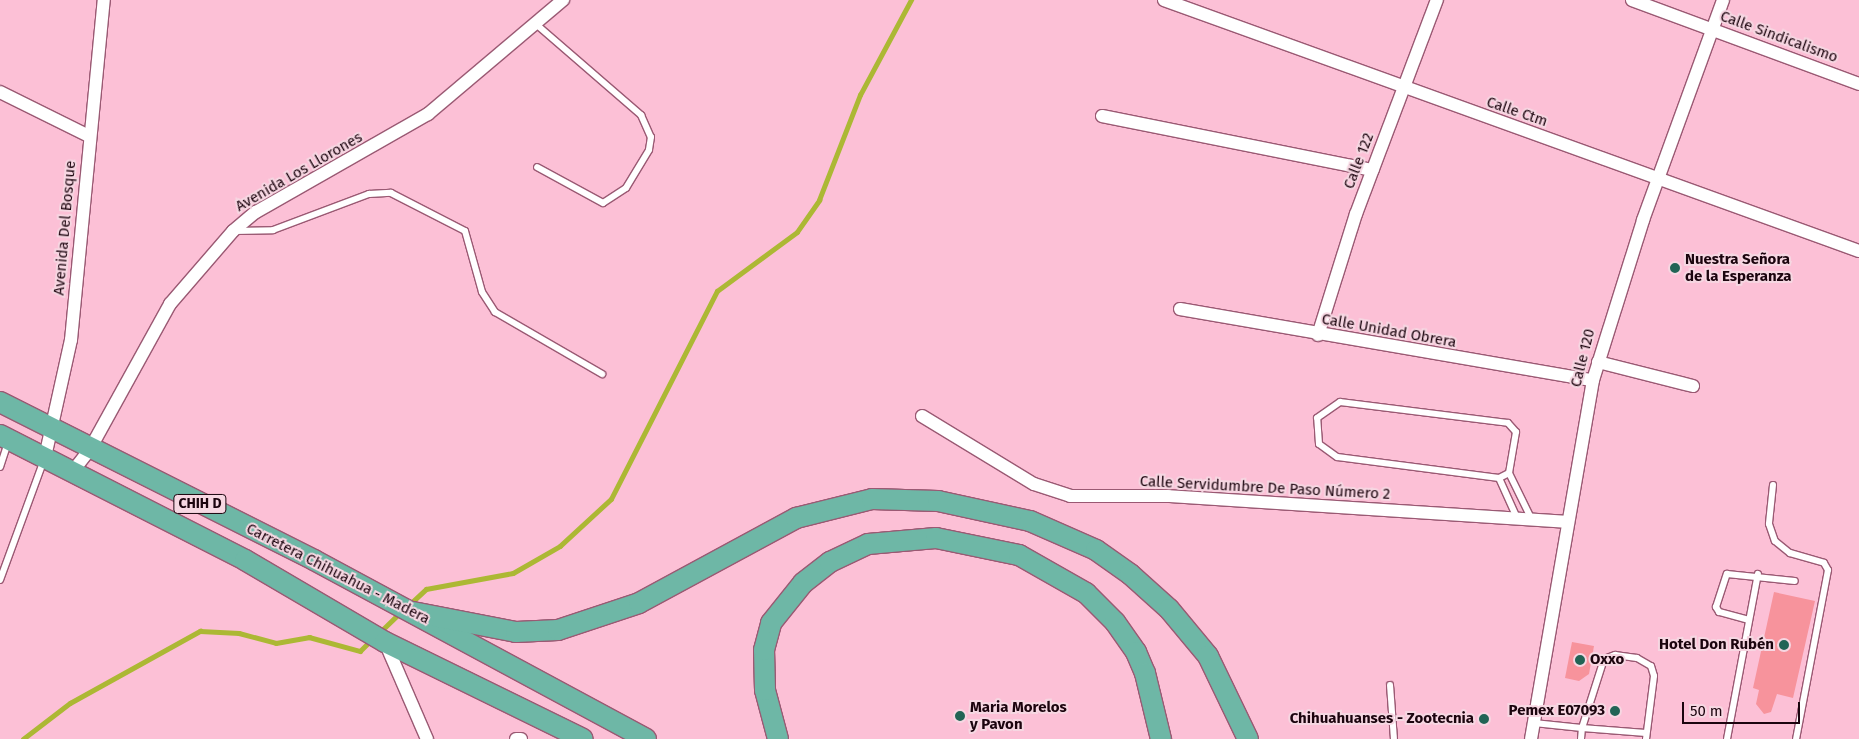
<!DOCTYPE html>
<meta charset="utf-8">
<style>
body{margin:0}
#map{position:relative;width:1859px;height:739px;overflow:hidden;background:#fcc0d6;font-family:"Fira Sans",sans-serif}
div>[style]{position:absolute}
[style*='--x']{left:calc(var(--x)*1px);top:calc(var(--y)*1px);width:calc(var(--w)*1px);rotate:calc(var(--a)*1deg)}
.stream>*{height:4.5px;margin:-2.25px;padding:0 2.25px;transform-origin:2.25px;border-radius:2.25px;background:#acb834}
.building>*{inset:0;background:#f7939c}
.roads{filter:drop-shadow(1px 0 #9a5973) drop-shadow(-1px 0 #9a5973) drop-shadow(0 1px #9a5973) drop-shadow(0 -1px #9a5973)}
.service>*{height:6px;margin:-3px;padding:0 3px;transform-origin:3px;border-radius:3px;background:#fff}
.minor>*{height:12px;margin:-6px;padding:0 6px;transform-origin:6px;border-radius:6px;background:#fff}
.trunk>*{height:20px;margin:-10px;padding:0 10px;transform-origin:10px;border-radius:10px;background:#6eb7a6}
.dots>*{width:14px;height:14px;translate:-50% -50%;box-sizing:border-box;border:2px solid #f6d7e2;border-radius:50%}
span{translate:-50% -50%;white-space:nowrap;text-align:center;line-height:1.15;-webkit-text-stroke:4px #f6d7e2;paint-order:stroke}
.shield-label span{padding:1px 4px;background:#f6d7e2;border:1px solid;border-radius:4px;-webkit-text-stroke-width:0}
.shield-label{font-size:14px;color:#1b040e;font-weight:700}
.street-label{font-size:15px;color:#1b040e}
.poi-label{font-size:15px;color:#1b040e;font-weight:700}
.left{translate:0 -50%;text-align:left}
.right{translate:-100% -50%;text-align:right}
.scale{position:absolute;left:1682px;top:702px;width:118px;height:22px;box-sizing:border-box;border:2px solid #1b040e;border-top:0;padding-left:6px;font-size:15px;line-height:18px;white-space:nowrap;color:#1b040e;-webkit-text-stroke:4px #f6d7e2;paint-order:stroke}
</style>
<div id="map">
<div class="stream">
<i style="--x:409;--y:605;--w:23;--a:-43"></i>
<i style="--x:426;--y:589;--w:88;--a:-10.4"></i>
<i style="--x:513;--y:573;--w:54;--a:-29.9"></i>
<i style="--x:560;--y:546;--w:69;--a:-42.7"></i>
<i style="--x:611;--y:499;--w:233;--a:-63"></i>
<i style="--x:717;--y:291;--w:99;--a:-36.4"></i>
<i style="--x:797;--y:232;--w:39;--a:-55"></i>
<i style="--x:819;--y:200;--w:113;--a:-68.7"></i>
<i style="--x:860;--y:95;--w:108;--a:-61.8"></i>
<i style="--x:380;--y:632;--w:28;--a:-44"></i>
<i style="--x:23;--y:739;--w:59;--a:-37.5"></i>
<i style="--x:70;--y:703;--w:149;--a:-29"></i>
<i style="--x:200;--y:631;--w:39;--a:3"></i>
<i style="--x:239;--y:633;--w:38;--a:15"></i>
<i style="--x:276;--y:643;--w:34;--a:-10"></i>
<i style="--x:309;--y:637;--w:53;--a:15.4"></i>
<i style="--x:360;--y:651;--w:14;--a:-45"></i>
</div>
<div class="building">
<i style="clip-path:polygon(1774px 592px,1815px 601px,1793px 698px,1777px 694px,1771px 712px,1764px 714px,1756px 704px,1759px 690px,1753px 688px)"></i>
<i style="clip-path:polygon(1572px 642px,1594px 646px,1589px 674px,1579px 681px,1565px 678px)"></i>
</div>
<div class="roads">
<div class="service">
<i style="--x:537;--y:25;--w:138;--a:40.9"></i>
<i style="--x:641;--y:115;--w:24;--a:66"></i>
<i style="--x:651;--y:137;--w:13;--a:99"></i>
<i style="--x:649;--y:150;--w:44;--a:121.2"></i>
<i style="--x:626;--y:188;--w:27;--a:147"></i>
<i style="--x:603;--y:203;--w:75;--a:-151.4"></i>
<i style="--x:234;--y:231;--w:39;--a:-1"></i>
<i style="--x:273;--y:230;--w:103;--a:-20.6"></i>
<i style="--x:369;--y:194;--w:22;--a:-3"></i>
<i style="--x:391;--y:193;--w:83;--a:27.2"></i>
<i style="--x:465;--y:231;--w:63;--a:74.4"></i>
<i style="--x:482;--y:292;--w:24;--a:57"></i>
<i style="--x:495;--y:312;--w:124;--a:30.1"></i>
<i style="--x:0;--y:467;--w:25;--a:-72"></i>
<i style="--x:1509;--y:473;--w:11;--a:153"></i>
<i style="--x:1499;--y:478;--w:163;--a:-172.6"></i>
<i style="--x:1337;--y:457;--w:22;--a:-144"></i>
<i style="--x:1319;--y:444;--w:26;--a:-94"></i>
<i style="--x:1317;--y:418;--w:28;--a:-35"></i>
<i style="--x:1340;--y:402;--w:169;--a:7.1"></i>
<i style="--x:1508;--y:423;--w:12;--a:48"></i>
<i style="--x:1516;--y:432;--w:42;--a:99.7"></i>
<i style="--x:1509;--y:473;--w:52;--a:63.9"></i>
<i style="--x:1499;--y:478;--w:46;--a:65.7"></i>
<i style="--x:1773;--y:485;--w:39;--a:96"></i>
<i style="--x:1769;--y:524;--w:18;--a:71"></i>
<i style="--x:1775;--y:541;--w:19;--a:39"></i>
<i style="--x:1790;--y:553;--w:35;--a:16"></i>
<i style="--x:1824;--y:563;--w:8;--a:60"></i>
<i style="--x:1828;--y:570;--w:172;--a:100.7"></i>
<i style="--x:0;--y:580;--w:128;--a:-69.9"></i>
<i style="--x:1749;--y:620;--w:31;--a:-165"></i>
<i style="--x:1719;--y:612;--w:6;--a:-121"></i>
<i style="--x:1716;--y:607;--w:35;--a:-72"></i>
<i style="--x:1727;--y:574;--w:68;--a:5.9"></i>
<i style="--x:1390;--y:685;--w:54;--a:85.8"></i>
<i style="--x:1534;--y:723;--w:48;--a:5.9"></i>
<i style="--x:1582;--y:728;--w:72;--a:-72.3"></i>
<i style="--x:1604;--y:659;--w:12;--a:-20"></i>
<i style="--x:1615;--y:655;--w:22;--a:8"></i>
<i style="--x:1637;--y:658;--w:16;--a:30"></i>
<i style="--x:1651;--y:666;--w:10;--a:73"></i>
<i style="--x:1654;--y:676;--w:64;--a:97.2"></i>
<i style="--x:1581;--y:739;--w:11;--a:-85"></i>
<i style="--x:1582;--y:728;--w:64;--a:4.5"></i>
<i style="--x:1727;--y:739;--w:168;--a:-79.4"></i>
</div>
<div class="minor">
<i style="--x:1164;--y:0;--w:739;--a:19.86"></i>
<i style="--x:1632;--y:0;--w:242;--a:20.3"></i>
<i style="--x:0;--y:92;--w:99;--a:26.3"></i>
<i style="--x:1102;--y:116;--w:276;--a:11.3"></i>
<i style="--x:1180;--y:309;--w:419;--a:9.8"></i>
<i style="--x:1318;--y:335;--w:127;--a:-72.6"></i>
<i style="--x:1356;--y:214;--w:229;--a:-69.3"></i>
<i style="--x:1598;--y:362;--w:98;--a:14.2"></i>
<i style="--x:922;--y:416;--w:131;--a:31.3"></i>
<i style="--x:1034;--y:484;--w:38;--a:18"></i>
<i style="--x:1070;--y:496;--w:98;--a:0"></i>
<i style="--x:1168;--y:496;--w:400;--a:3.7"></i>
<i style="--x:45;--y:457;--w:120;--a:-77.5"></i>
<i style="--x:71;--y:340;--w:342;--a:-84.5"></i>
<i style="--x:73;--y:471;--w:28;--a:-52"></i>
<i style="--x:90;--y:449;--w:166;--a:-61.1"></i>
<i style="--x:170;--y:304;--w:96;--a:-49.2"></i>
<i style="--x:233;--y:231;--w:30;--a:-40"></i>
<i style="--x:256;--y:212;--w:198;--a:-29.7"></i>
<i style="--x:428;--y:114;--w:177;--a:-40.2"></i>
<i style="--x:385;--y:642;--w:106;--a:66.6"></i>
<i style="--x:516;--y:739;--w:5;--a:0"></i>
<i style="--x:1531;--y:739;--w:364;--a:-80.2"></i>
<i style="--x:1593;--y:380;--w:168;--a:-72.6"></i>
<i style="--x:1643;--y:220;--w:234;--a:-70"></i>
</div>
<div class="trunk">
<i style="--x:0;--y:402;--w:352;--a:26.7"></i>
<i style="--x:314;--y:560;--w:377;--a:28.3"></i>
<i style="--x:0;--y:435;--w:275;--a:27"></i>
<i style="--x:245;--y:560;--w:162;--a:30.4"></i>
<i style="--x:385;--y:642;--w:220;--a:26.1"></i>
<i style="--x:413;--y:612;--w:105;--a:11"></i>
<i style="--x:516;--y:632;--w:42;--a:-2.7"></i>
<i style="--x:558;--y:630;--w:85;--a:-18.4"></i>
<i style="--x:639;--y:603;--w:179;--a:-28.4"></i>
<i style="--x:796;--y:518;--w:78;--a:-14"></i>
<i style="--x:872;--y:499;--w:66;--a:1.7"></i>
<i style="--x:938;--y:501;--w:94;--a:12.3"></i>
<i style="--x:1030;--y:521;--w:72;--a:23.7"></i>
<i style="--x:1096;--y:550;--w:42;--a:35.2"></i>
<i style="--x:1130;--y:574;--w:52;--a:41.9"></i>
<i style="--x:1169;--y:609;--w:61;--a:50.3"></i>
<i style="--x:1208;--y:656;--w:92;--a:64.3"></i>
<i style="--x:778;--y:739;--w:51;--a:-104.9"></i>
<i style="--x:765;--y:690;--w:40;--a:-91.4"></i>
<i style="--x:764;--y:650;--w:28;--a:-75"></i>
<i style="--x:771;--y:623;--w:51;--a:-51.3"></i>
<i style="--x:803;--y:583;--w:34;--a:-38"></i>
<i style="--x:830;--y:562;--w:42;--a:-25.3"></i>
<i style="--x:868;--y:544;--w:68;--a:-5"></i>
<i style="--x:936;--y:538;--w:85;--a:11.6"></i>
<i style="--x:1019;--y:555;--w:77;--a:29.6"></i>
<i style="--x:1086;--y:593;--w:41;--a:45"></i>
<i style="--x:1115;--y:622;--w:37;--a:55"></i>
<i style="--x:1136;--y:652;--w:23;--a:67"></i>
<i style="--x:1145;--y:673;--w:68;--a:76.4"></i>
</div>
</div>
<div class="dots">
<i style="left:1675px;top:268px;background:#216455"></i>
<i style="left:1784px;top:645px;background:#216455"></i>
<i style="left:1580px;top:660px;background:#216455"></i>
<i style="left:1615px;top:711px;background:#216455"></i>
<i style="left:960px;top:716px;background:#216455"></i>
<i style="left:1484px;top:719px;background:#216455"></i>
</div>
<div class="shield-label">
<span style="left:200px;top:504px">CHIH D</span>
</div>
<div class="street-label">
<span style="left:1779px;top:37px;rotate:20deg">Calle Sindicalismo</span>
<span style="left:1517px;top:112px;rotate:19deg">Calle Ctm</span>
<span style="left:1359px;top:161px;rotate:-69deg">Calle 122</span>
<span style="left:299px;top:172px;rotate:-30deg">Avenida Los Llorones</span>
<span style="left:65px;top:228px;rotate:-85deg">Avenida Del Bosque</span>
<span style="left:1389px;top:331px;rotate:10deg">Calle Unidad Obrera</span>
<span style="left:1583px;top:358px;rotate:-76deg">Calle 120</span>
<span style="left:1265px;top:488px;rotate:3deg">Calle Servidumbre De Paso Número 2</span>
<span style="left:338px;top:574px;rotate:27deg">Carretera Chihuahua - Madera</span>
</div>
<div class="poi-label">
<span class="left" style="left:1685px;top:268px">Nuestra Señora<br>de la Esperanza</span>
<span class="right" style="left:1774px;top:645px">Hotel Don Rubén</span>
<span class="left" style="left:1590px;top:660px">Oxxo</span>
<span class="left" style="left:970px;top:716px">Maria Morelos<br>y Pavon</span>
<span class="right" style="left:1605px;top:711px">Pemex E07093</span>
<span class="right" style="left:1474px;top:719px">Chihuahuanses - Zootecnia</span>
</div>
<div class="scale">50 m</div>
</div>
